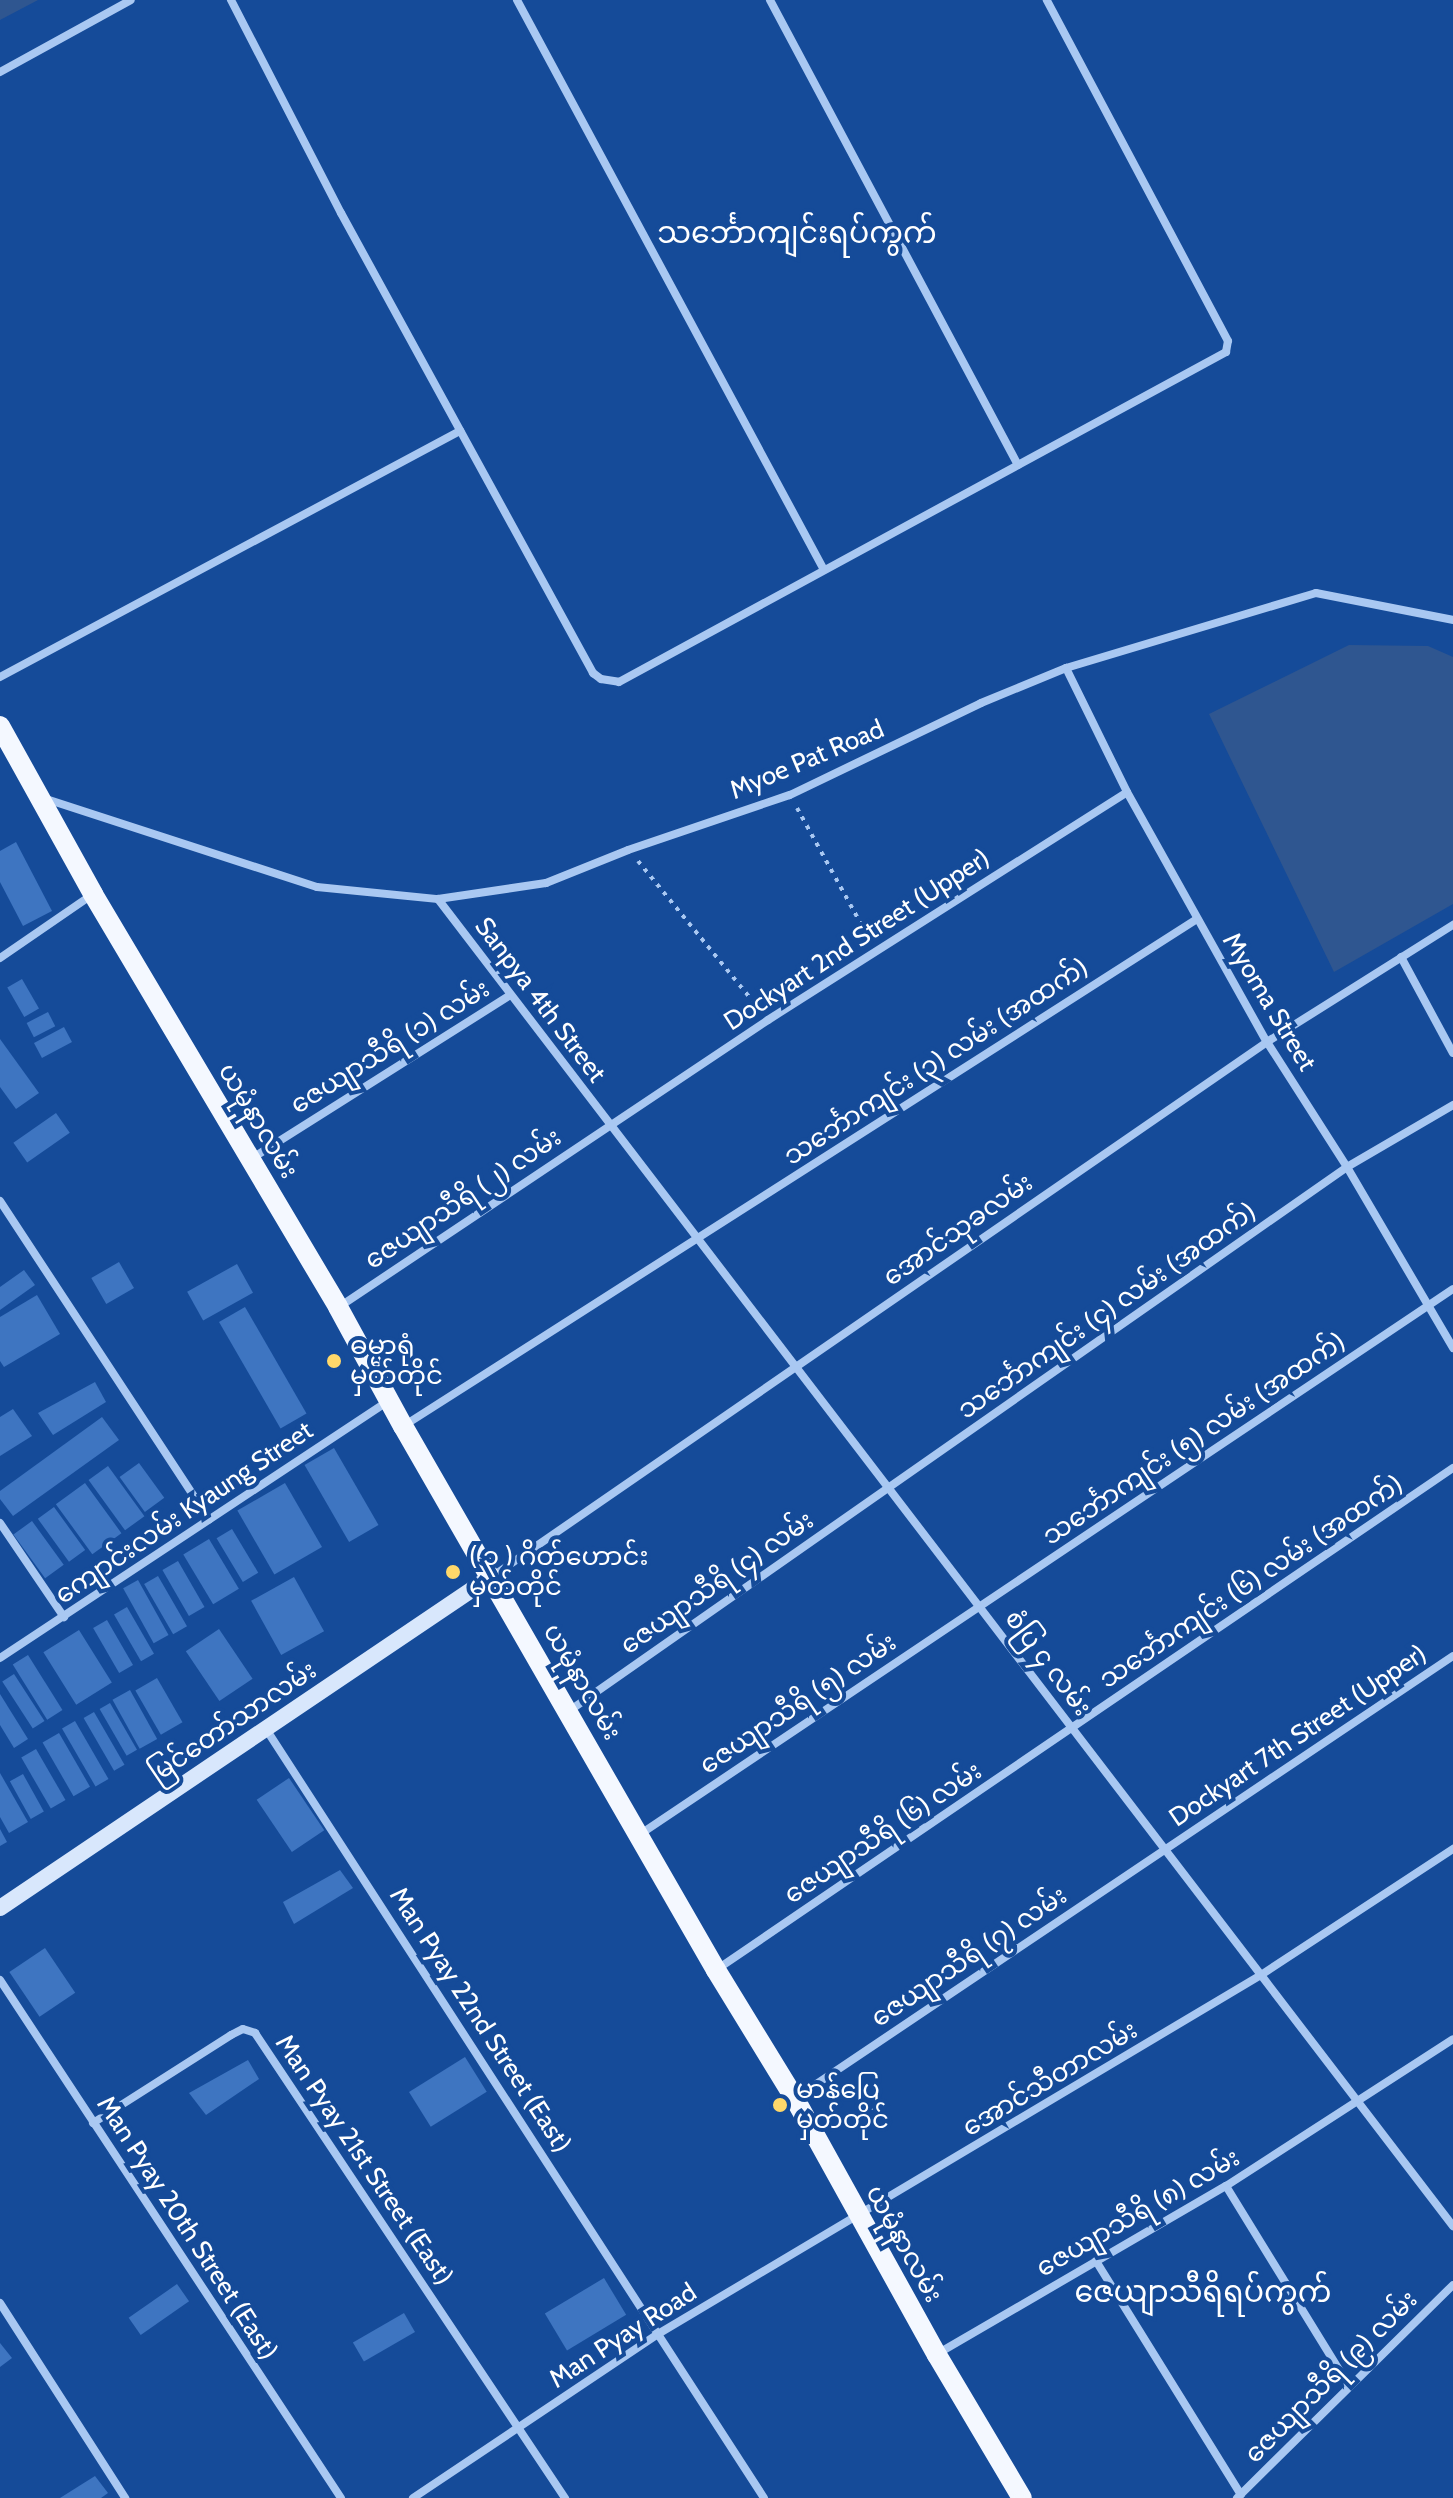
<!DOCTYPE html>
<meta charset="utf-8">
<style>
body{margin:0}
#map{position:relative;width:1453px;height:2498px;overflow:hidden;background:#154b99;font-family:Cabin,"Noto Sans Myanmar",sans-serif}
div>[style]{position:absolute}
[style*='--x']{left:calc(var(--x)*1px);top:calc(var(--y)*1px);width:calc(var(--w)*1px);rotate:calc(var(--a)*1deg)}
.water>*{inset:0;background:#2f5690}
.building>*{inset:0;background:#3e75c1;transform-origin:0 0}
.path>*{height:4px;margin-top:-2px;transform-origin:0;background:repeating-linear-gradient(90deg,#a9c8f2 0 4px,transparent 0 10px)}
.street>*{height:8px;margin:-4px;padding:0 4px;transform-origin:4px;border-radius:4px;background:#a9c8f2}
.secondary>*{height:16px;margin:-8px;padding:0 8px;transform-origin:8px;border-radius:8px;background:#d8e7fc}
.primary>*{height:20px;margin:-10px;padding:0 10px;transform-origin:10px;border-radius:10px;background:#f4f8ff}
.dots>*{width:22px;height:22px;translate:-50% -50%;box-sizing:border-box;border:4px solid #154b99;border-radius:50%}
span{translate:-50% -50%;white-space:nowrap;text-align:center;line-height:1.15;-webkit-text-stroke:8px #154b99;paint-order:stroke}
.street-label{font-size:26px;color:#fff}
.poi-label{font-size:26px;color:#fff}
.left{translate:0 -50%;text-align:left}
.quarter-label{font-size:30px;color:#fff}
</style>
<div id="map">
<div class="water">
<i style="clip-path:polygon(0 0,38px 0,0 20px)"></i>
<i style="clip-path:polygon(1349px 645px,1428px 646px,1453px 657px,1453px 904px,1334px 972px,1209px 714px)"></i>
</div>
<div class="building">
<i style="clip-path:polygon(16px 842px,52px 911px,23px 926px,0 882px,0 851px)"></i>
<i style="left:22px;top:979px;width:34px;height:17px;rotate:60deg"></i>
<i style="left:48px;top:1012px;width:16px;height:24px;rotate:63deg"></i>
<i style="left:64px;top:1027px;width:17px;height:34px;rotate:62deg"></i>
<i style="clip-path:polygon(0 1039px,39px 1093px,16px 1109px,0 1087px)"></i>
<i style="left:56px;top:1113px;width:24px;height:52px;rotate:55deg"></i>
<i style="left:119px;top:1262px;width:30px;height:32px;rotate:60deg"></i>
<i style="left:237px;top:1264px;width:33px;height:57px;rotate:61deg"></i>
<i style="clip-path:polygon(24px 1270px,35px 1285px,0 1310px,0 1287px)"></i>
<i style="clip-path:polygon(37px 1295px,60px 1334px,4px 1367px,0 1361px,0 1317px)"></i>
<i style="left:245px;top:1307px;width:123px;height:30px;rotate:60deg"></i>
<i style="clip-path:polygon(95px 1382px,106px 1402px,53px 1435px,38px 1413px)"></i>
<i style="clip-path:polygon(13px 1409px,32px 1436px,0 1456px,0 1417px)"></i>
<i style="clip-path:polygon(102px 1417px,119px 1440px,13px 1516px,0 1499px,0 1491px)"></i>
<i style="left:334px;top:1448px;width:89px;height:34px;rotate:60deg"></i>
<i style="left:139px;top:1463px;width:43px;height:24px;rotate:54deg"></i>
<i style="left:108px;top:1466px;width:62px;height:24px;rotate:54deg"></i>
<i style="left:85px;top:1483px;width:62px;height:36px;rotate:54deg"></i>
<i style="left:285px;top:1483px;width:74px;height:55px;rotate:60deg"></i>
<i style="left:54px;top:1507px;width:53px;height:20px;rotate:54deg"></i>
<i style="left:32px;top:1521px;width:54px;height:23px;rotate:54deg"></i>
<i style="left:232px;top:1529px;width:51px;height:18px;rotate:59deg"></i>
<i style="left:209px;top:1539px;width:58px;height:30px;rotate:59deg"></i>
<i style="left:178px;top:1561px;width:53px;height:18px;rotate:60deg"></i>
<i style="left:158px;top:1576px;width:58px;height:16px;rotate:60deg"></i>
<i style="left:294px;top:1577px;width:62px;height:49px;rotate:61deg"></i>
<i style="left:138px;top:1580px;width:63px;height:17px;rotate:61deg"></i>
<i style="left:127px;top:1607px;width:54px;height:15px;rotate:60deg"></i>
<i style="left:107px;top:1620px;width:52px;height:16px;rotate:60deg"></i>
<i style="left:219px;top:1629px;width:60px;height:40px;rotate:56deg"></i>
<i style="left:79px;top:1630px;width:62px;height:42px;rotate:58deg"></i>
<i style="left:28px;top:1655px;width:65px;height:18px;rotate:58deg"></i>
<i style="left:14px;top:1674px;width:56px;height:14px;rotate:57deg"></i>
<i style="left:157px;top:1678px;width:51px;height:25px;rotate:60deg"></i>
<i style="left:130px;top:1690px;width:56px;height:20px;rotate:61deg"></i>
<i style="clip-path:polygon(0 1694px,28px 1739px,14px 1748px,0 1725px)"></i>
<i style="left:110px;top:1703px;width:54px;height:12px;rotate:60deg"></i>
<i style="left:94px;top:1712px;width:61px;height:12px;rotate:60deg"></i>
<i style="left:75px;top:1721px;width:67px;height:15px;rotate:60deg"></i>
<i style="left:59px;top:1733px;width:62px;height:19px;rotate:60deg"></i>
<i style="left:36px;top:1749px;width:59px;height:17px;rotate:60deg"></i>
<i style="clip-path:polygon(0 1773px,28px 1822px,9px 1833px,0 1817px)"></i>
<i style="left:23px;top:1774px;width:43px;height:15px;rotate:61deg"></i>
<i style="left:289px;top:1778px;width:63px;height:39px;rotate:56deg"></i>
<i style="clip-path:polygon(0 1829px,7px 1842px,0 1846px)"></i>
<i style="clip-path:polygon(340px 1870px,353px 1888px,294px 1924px,283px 1902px)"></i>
<i style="left:45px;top:1948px;width:54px;height:43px;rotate:56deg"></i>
<i style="left:465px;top:2057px;width:41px;height:66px;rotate:58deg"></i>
<i style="clip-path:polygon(248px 2060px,259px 2079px,206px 2115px,189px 2093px)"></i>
<i style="left:604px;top:2278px;width:43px;height:69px;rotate:59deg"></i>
<i style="left:177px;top:2284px;width:21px;height:59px;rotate:55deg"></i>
<i style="left:404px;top:2313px;width:22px;height:59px;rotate:60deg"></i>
<i style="clip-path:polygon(0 2343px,12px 2358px,0 2367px)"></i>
<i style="clip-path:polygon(95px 2476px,108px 2493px,101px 2498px,60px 2498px)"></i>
</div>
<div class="path">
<i style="--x:797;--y:808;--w:151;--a:61.1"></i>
<i style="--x:638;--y:861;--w:191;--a:50.7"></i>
</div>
<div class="street">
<i style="--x:231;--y:0;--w:240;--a:62.7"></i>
<i style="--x:341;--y:213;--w:525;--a:61.28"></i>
<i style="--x:593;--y:673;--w:10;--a:37"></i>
<i style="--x:601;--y:679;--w:18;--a:9"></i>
<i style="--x:619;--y:682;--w:691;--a:-28.53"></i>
<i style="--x:1226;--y:352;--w:11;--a:-80"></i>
<i style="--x:1228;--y:341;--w:386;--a:-118"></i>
<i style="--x:517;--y:0;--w:647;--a:61.69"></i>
<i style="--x:770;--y:0;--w:527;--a:61.93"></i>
<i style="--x:0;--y:72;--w:149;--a:-28.8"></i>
<i style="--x:1066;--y:668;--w:138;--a:63.8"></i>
<i style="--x:1127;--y:792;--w:287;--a:60.8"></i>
<i style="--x:1267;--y:1042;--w:148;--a:57.4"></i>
<i style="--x:1347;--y:1167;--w:210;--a:59.6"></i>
<i style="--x:0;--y:677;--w:522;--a:-28.14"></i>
<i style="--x:43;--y:798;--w:288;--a:18"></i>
<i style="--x:317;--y:887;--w:122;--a:5.7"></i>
<i style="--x:438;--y:899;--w:109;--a:-8.4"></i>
<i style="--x:546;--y:883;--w:88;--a:-21.9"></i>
<i style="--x:628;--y:850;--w:171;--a:-18.8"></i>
<i style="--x:790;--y:795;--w:212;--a:-25.7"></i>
<i style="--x:981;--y:703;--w:92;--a:-22.4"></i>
<i style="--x:1066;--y:668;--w:261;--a:-16.7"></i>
<i style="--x:1316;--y:593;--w:140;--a:11.1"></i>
<i style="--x:438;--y:899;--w:1671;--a:52.59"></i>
<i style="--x:1401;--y:957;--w:109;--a:61.6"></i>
<i style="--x:0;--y:958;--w:113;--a:-34.5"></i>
<i style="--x:251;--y:1159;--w:307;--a:-32.3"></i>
<i style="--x:0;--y:1201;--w:381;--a:56.7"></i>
<i style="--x:339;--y:1307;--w:516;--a:-33.78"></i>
<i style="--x:768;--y:1020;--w:425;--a:-32.4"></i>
<i style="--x:405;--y:1425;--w:940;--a:-32.57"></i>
<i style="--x:0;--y:1523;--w:114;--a:55.8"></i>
<i style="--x:493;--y:1576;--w:940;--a:-34.6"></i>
<i style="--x:1267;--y:1042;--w:220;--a:-32.2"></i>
<i style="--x:0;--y:1658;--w:465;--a:-33.5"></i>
<i style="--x:569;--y:1711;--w:949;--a:-34.96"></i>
<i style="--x:1347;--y:1167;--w:123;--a:-30.3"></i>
<i style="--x:266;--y:1729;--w:916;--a:57.07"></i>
<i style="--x:639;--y:1835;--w:980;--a:-33.85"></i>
<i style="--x:716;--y:1970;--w:892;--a:-34.26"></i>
<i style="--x:0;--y:1980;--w:620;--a:56.64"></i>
<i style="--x:797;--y:2097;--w:790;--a:-33.91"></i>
<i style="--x:93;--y:2123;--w:164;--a:-32.5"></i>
<i style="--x:231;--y:2035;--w:13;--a:-27"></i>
<i style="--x:243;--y:2029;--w:13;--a:18"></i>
<i style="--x:255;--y:2033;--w:559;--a:56.31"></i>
<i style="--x:1226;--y:2186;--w:235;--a:58.4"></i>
<i style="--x:1096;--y:2261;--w:275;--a:58.2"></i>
<i style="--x:0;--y:2303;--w:232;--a:57.3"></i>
<i style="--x:937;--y:2354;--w:334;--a:-30.2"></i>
<i style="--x:1226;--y:2186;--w:270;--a:-32.9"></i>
<i style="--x:413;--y:2498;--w:295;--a:-33.8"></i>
<i style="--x:658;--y:2334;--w:702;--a:-30.77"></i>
<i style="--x:1261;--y:1975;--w:230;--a:-33.3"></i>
<i style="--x:1237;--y:2498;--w:303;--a:-44.6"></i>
</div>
<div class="secondary">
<i style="--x:0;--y:1908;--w:594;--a:-34.01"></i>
</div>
<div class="primary">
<i style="--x:0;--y:726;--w:192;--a:61"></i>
<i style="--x:93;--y:894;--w:480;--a:59.3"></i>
<i style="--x:338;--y:1307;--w:136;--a:61.4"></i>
<i style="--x:403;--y:1426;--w:628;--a:60.09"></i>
<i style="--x:716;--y:1970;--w:151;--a:58.5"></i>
<i style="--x:795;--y:2099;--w:293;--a:61"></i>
<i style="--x:937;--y:2355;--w:166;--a:59.3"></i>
</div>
<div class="dots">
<i style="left:334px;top:1361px;background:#ffd86a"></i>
<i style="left:453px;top:1572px;background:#ffd86a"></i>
<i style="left:780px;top:2105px;background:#ffd86a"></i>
</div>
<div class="street-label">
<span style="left:807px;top:760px;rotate:-23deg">Myoe Pat Road</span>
<span style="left:857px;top:940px;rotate:-33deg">Dockyart 2nd Street (Upper)</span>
<span style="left:540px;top:1000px;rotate:53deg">Sanpya 4th Street</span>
<span style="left:1269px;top:1002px;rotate:59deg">Myoma Street</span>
<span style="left:390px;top:1047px;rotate:-32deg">ဇေယျာသီရိ (၁) လမ်း</span>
<span style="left:936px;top:1062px;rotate:-33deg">သင်္ဘောကျင်း (၃) လမ်း (အထက်)</span>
<span style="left:258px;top:1121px;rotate:59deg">ယမုံနာလမ်း</span>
<span style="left:463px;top:1199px;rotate:-34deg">ဇေယျာသီရိ (၂) လမ်း</span>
<span style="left:958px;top:1230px;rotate:-35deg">အောင်သုခလမ်း</span>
<span style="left:1107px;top:1311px;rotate:-35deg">သင်္ဘောကျင်း (၄) လမ်း (အထက်)</span>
<span style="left:1194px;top:1439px;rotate:-34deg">သင်္ဘောကျင်း (၅) လမ်း (အထက်)</span>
<span style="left:184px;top:1513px;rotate:-34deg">ကျောင်းလမ်း Kyaung Street</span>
<span style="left:1251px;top:1582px;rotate:-34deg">သင်္ဘောကျင်း (၆) လမ်း (အထက်)</span>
<span style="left:717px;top:1583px;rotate:-35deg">ဇေယျာသီရိ (၄) လမ်း</span>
<span style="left:1048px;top:1663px;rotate:53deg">စံပြ ၄ လမ်း</span>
<span style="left:582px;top:1682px;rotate:60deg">ယမုံနာလမ်း</span>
<span style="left:798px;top:1704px;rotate:-34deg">ဇေယျာသီရိ (၅) လမ်း</span>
<span style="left:233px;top:1722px;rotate:-34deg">မြင်တော်သာလမ်း</span>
<span style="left:1298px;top:1736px;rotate:-34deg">Dockyart 7th Street (Upper)</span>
<span style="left:883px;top:1833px;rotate:-34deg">ဇေယျာသီရိ (၆) လမ်း</span>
<span style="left:969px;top:1957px;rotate:-34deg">ဇေယျာသီရိ (၇) လမ်း</span>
<span style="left:480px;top:2020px;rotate:57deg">Man Pyay 22nd Street (East)</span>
<span style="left:1050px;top:2079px;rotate:-31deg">အောင်သီတာလမ်း</span>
<span style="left:364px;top:2160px;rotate:56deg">Man Pyay 21st Street (East)</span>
<span style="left:1138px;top:2213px;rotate:-30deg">ဇေယျာသီရိ (၈) လမ်း</span>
<span style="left:187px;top:2228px;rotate:57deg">Man Pyay 20th Street (East)</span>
<span style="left:904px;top:2244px;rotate:61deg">ယမုံနာလမ်း</span>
<span style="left:623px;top:2336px;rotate:-33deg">Man Pyay Road</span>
<span style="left:1331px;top:2377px;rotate:-45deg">ဇေယျာသီရိ (၉) လမ်း</span>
</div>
<div class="poi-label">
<span class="left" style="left:350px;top:1361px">ဓမ္မာရုံ<br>မှတ်တိုင်</span>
<span class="left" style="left:469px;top:1572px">( ၃ ) ဂိတ်ဟောင်း<br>မှတ်တိုင်</span>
<span class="left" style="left:796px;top:2105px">မာန်ပြေ<br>မှတ်တိုင်</span>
</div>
<div class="quarter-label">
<span style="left:797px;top:233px">သင်္ဘောကျင်းရပ်ကွက်</span>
<span style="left:1203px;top:2292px">ဇေယျာသီရိရပ်ကွက်</span>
</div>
</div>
